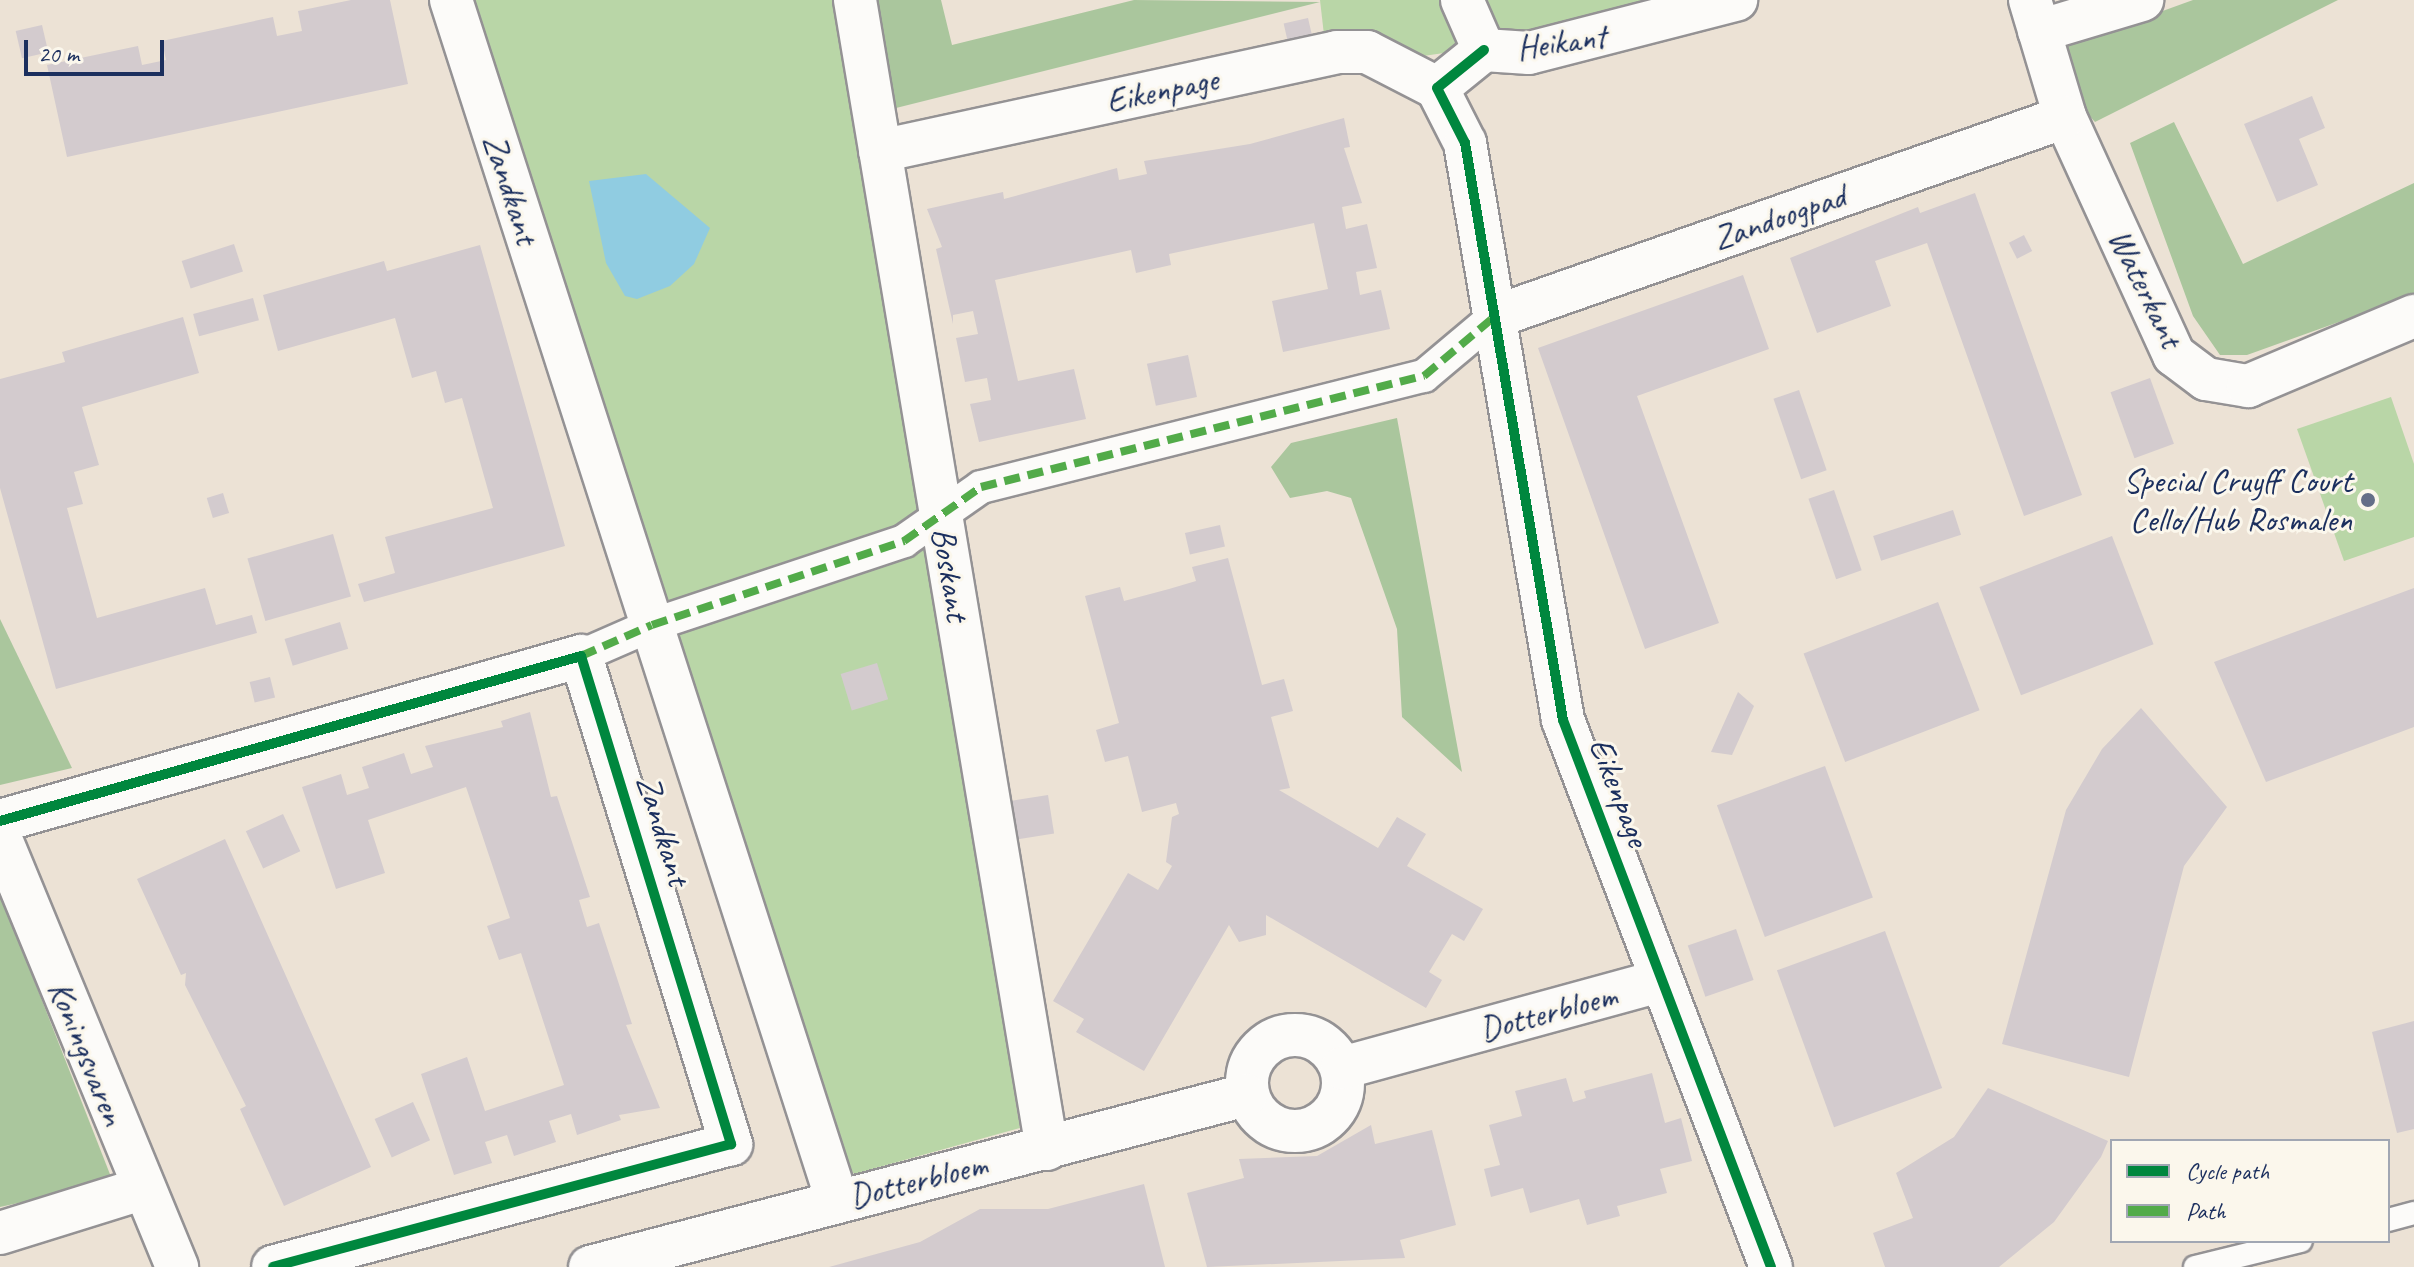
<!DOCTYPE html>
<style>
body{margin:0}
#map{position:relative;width:2414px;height:1267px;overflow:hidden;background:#ece2d5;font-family:Caveat,sans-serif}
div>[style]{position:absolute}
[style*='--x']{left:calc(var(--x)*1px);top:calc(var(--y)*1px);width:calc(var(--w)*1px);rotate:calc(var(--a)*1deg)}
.green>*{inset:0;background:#b9d6a7}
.forest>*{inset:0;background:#aac69d}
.water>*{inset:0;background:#90cce1}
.building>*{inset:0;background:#d3cbce;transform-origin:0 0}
.roads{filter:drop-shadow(2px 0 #949294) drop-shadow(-2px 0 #949294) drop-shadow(0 2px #949294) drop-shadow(0 -2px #949294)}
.service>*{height:22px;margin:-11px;padding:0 11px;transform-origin:11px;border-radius:11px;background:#fcfbf9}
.pedestrian>*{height:32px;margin:-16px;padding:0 16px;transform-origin:16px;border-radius:16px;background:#fcfbf9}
.minor>*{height:42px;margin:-21px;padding:0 21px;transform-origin:21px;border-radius:21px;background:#fcfbf9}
.minor>.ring{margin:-21px;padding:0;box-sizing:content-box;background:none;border:42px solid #fcfbf9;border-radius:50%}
.quiet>*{height:8px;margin-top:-4px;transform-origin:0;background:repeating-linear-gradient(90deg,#52ab49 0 16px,transparent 0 24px)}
.cycleway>*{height:10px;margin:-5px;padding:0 5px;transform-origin:5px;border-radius:5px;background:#00873e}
.dots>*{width:22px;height:22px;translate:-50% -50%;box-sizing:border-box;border:4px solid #fbf7ec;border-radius:50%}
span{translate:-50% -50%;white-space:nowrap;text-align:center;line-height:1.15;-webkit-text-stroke:6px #fbf7ec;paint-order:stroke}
.street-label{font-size:34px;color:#1b2f5e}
.poi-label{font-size:34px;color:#1b2f5e}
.right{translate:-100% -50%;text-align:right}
.legend{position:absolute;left:2110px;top:1139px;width:280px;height:104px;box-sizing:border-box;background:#fbf7ec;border:2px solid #a1a7b3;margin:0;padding:10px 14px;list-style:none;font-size:24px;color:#1b2f5e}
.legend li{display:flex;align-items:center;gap:16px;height:40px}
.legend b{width:40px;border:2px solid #a1a7b3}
.scale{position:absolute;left:24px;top:40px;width:140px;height:36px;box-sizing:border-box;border:4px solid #1b2f5e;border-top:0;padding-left:10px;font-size:24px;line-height:28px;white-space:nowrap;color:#1b2f5e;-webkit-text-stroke:6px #fbf7ec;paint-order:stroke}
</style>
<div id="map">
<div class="green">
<i style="clip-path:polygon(465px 0,837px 0,1020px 1128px,854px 1174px,844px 1160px)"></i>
<i style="clip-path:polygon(1320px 0,1445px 0,1458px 51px,1416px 57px,1324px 35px)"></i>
<i style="clip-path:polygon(1479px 0,1646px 0,1505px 36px,1486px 29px)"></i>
<i style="clip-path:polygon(2391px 397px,2414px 464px,2414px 537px,2344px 561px,2297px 429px)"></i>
</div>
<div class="forest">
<i style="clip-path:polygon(877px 0,941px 0,952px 45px,1134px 0,1320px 2px,896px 108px)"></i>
<i style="clip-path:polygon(2193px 0,2338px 0,2095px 122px,2078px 103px,2066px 46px)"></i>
<i style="clip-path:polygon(2174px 122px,2243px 264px,2414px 183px,2414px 295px,2247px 355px,2220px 355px,2193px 316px,2130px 143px)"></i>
<i style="clip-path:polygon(1397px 418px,1462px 772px,1402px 717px,1397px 629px,1351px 498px,1327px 491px,1290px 498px,1271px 467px,1291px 443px)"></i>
<i style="clip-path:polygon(0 619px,72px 768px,0 785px)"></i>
<i style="clip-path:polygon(0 893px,113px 1182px,0 1207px)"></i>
</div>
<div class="water">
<i style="clip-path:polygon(646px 174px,710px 228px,694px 264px,670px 286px,637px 299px,625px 296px,606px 263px,589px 181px)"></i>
</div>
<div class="building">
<i style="clip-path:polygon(351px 0,390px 0,408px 84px,67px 157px,47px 65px,138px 46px,142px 65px,166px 60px,162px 41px,273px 17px,277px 36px,302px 31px,298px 11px)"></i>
<i style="left:1308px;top:18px;width:17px;height:25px;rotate:77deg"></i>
<i style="left:42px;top:25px;width:28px;height:27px;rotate:77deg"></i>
<i style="clip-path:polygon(2312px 96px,2325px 128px,2299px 139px,2318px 185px,2277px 202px,2244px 124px)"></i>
<i style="clip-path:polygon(1344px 118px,1350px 147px,1344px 148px,1362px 203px,1342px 207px,1346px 229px,1367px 224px,1377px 268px,1356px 272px,1360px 295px,1381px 290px,1390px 329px,1283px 352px,1272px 301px,1328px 289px,1314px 223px,1169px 254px,1171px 265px,1136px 273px,1131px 250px,995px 280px,1018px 381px,1074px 369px,1086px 419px,979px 442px,970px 404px,991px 400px,987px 378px,965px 382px,956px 338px,978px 334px,973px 311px,953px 315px,953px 324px,936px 249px,942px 247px,927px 209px,1003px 192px,1004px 199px,1117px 168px,1119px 180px,1147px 174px,1144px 161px,1250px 144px)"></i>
<i style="clip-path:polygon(1975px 193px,2082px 495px,2024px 516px,1927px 243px,1875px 261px,1891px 306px,1817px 333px,1790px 258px,1918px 207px,1920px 213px)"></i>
<i style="left:2024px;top:235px;width:18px;height:17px;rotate:63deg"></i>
<i style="left:234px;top:244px;width:29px;height:55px;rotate:72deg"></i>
<i style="clip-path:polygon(480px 245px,565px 546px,364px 602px,358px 584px,395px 573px,385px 537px,493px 508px,462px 398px,445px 403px,436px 371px,412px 378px,395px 318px,278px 351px,263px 295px,384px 261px,387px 271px)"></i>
<i style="clip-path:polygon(1743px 275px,1769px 349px,1637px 396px,1719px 623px,1645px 649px,1538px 348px)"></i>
<i style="left:253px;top:298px;width:23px;height:62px;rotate:75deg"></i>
<i style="clip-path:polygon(183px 317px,199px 373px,82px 407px,99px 465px,74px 472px,83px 504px,67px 508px,97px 618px,205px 588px,216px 625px,252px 615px,257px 633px,56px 689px,0 488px,0 379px,65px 362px,62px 352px)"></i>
<i style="left:1188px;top:355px;width:43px;height:42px;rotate:78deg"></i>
<i style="left:2150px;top:378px;width:70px;height:42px;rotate:70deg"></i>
<i style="left:1799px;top:390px;width:85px;height:27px;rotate:71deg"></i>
<i style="left:1834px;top:490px;width:85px;height:27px;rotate:71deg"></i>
<i style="left:223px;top:493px;width:21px;height:17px;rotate:73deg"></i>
<i style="left:1953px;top:510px;width:26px;height:84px;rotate:72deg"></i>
<i style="left:1220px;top:525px;width:22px;height:36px;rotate:77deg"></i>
<i style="left:333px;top:534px;width:65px;height:89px;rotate:74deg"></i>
<i style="left:2112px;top:536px;width:116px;height:142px;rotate:69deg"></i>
<i style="clip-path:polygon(1228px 558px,1262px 685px,1284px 679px,1293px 711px,1271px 717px,1290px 788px,1279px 790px,1378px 848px,1397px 817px,1426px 834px,1407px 866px,1483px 909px,1464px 941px,1452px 934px,1429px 972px,1442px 980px,1426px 1008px,1266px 915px,1266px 935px,1239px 942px,1229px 925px,1144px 1071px,1076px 1032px,1084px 1019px,1053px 1001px,1128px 873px,1158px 890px,1172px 866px,1166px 862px,1172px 817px,1179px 814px,1176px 803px,1142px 812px,1128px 756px,1105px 762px,1096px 730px,1119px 723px,1085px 596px,1120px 587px,1124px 601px,1169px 589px,1196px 581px,1192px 567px)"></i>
<i style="clip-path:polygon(2414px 588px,2414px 727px,2266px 782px,2214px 662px)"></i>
<i style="left:1938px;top:602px;width:116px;height:144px;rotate:69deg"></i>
<i style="left:340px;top:622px;width:28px;height:58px;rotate:73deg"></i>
<i style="left:877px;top:663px;width:38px;height:38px;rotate:73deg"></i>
<i style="left:270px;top:677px;width:21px;height:21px;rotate:76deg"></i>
<i style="clip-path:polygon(1738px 692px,1754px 706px,1732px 755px,1711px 752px)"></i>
<i style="clip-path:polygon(2141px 708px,2227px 807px,2184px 866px,2129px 1077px,2002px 1044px,2066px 810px,2102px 749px)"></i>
<i style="clip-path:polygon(530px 712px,551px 797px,557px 796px,590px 897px,579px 900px,587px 927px,599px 923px,632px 1024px,626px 1025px,660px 1108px,619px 1115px,621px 1120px,577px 1135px,571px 1114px,549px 1121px,556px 1142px,514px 1156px,507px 1135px,485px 1142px,492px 1163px,454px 1175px,421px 1074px,467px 1057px,485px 1111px,564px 1085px,521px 953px,499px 960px,487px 926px,510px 918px,466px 787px,368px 820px,385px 873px,336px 889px,302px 787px,341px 774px,347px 795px,369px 788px,362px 767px,404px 753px,411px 774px,433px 767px,425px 746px,503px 727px,501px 721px)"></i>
<i style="left:1825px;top:766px;width:140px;height:115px;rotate:70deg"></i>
<i style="left:1048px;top:795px;width:39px;height:38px;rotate:81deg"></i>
<i style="left:283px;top:814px;width:41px;height:41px;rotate:65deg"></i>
<i style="clip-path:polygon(225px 839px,371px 1167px,284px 1206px,240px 1109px,246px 1106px,185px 985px,186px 973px,181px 975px,137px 879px)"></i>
<i style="left:1736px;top:929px;width:54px;height:51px;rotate:71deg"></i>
<i style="left:1885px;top:931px;width:167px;height:115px;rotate:70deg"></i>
<i style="clip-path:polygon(2414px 1021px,2414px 1129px,2397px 1133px,2372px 1032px)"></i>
<i style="clip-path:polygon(1652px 1073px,1665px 1123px,1681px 1118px,1692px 1161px,1660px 1169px,1667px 1193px,1617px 1206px,1620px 1216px,1587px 1225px,1579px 1199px,1530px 1213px,1523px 1188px,1491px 1197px,1484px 1169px,1500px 1165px,1489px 1125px,1522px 1116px,1515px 1091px,1566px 1078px,1573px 1102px,1586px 1098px,1584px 1091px)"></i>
<i style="clip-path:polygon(1988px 1088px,2108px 1141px,2101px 1157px,2054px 1222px,1999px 1267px,1885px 1267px,1873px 1233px,1913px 1218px,1896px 1173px,1954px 1137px)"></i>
<i style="left:413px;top:1102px;width:42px;height:42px;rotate:66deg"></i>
<i style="clip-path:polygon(1371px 1125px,1375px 1144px,1432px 1130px,1456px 1225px,1400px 1240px,1405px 1258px,1207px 1267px,1187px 1193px,1244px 1178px,1239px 1159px,1317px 1156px)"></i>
<i style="clip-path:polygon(1144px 1184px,1165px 1267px,829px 1267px,920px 1242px,980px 1209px,1048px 1209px)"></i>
</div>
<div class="roads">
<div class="service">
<i style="--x:2388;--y:1220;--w:27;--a:-15"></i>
<i style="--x:2195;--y:1267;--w:109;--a:-13.8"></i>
</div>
<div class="pedestrian">
<i style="--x:581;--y:656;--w:77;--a:-23.6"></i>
<i style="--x:652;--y:625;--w:266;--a:-18.4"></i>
<i style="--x:904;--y:541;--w:94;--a:-35"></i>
<i style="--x:981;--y:487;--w:457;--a:-14.1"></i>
<i style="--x:1424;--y:376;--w:92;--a:-40.1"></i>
</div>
<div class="minor">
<i style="--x:451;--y:0;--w:1261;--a:72.17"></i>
<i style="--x:855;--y:0;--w:1165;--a:80.51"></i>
<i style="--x:1462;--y:0;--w:55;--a:66.3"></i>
<i style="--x:1484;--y:50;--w:45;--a:3.8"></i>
<i style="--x:1529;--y:53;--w:214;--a:-14.4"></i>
<i style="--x:2030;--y:0;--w:122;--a:73.3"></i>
<i style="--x:2065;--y:117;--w:262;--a:65.4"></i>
<i style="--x:2174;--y:355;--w:40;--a:37"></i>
<i style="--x:2206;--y:379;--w:43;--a:9.5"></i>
<i style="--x:2248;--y:386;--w:180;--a:-22.9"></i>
<i style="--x:2039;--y:31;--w:108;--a:-16.8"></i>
<i style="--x:1484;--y:50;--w:60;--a:141"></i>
<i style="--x:1437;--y:88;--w:62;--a:63"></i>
<i style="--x:1465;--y:143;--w:585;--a:80.36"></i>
<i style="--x:1563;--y:720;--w:585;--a:69.18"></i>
<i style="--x:880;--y:151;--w:468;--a:-12.2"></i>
<i style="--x:1337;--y:52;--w:30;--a:0"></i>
<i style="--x:1367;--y:52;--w:79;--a:27.2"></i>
<i style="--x:1494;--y:317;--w:605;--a:-19.3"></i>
<i style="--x:0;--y:821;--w:604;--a:-15.85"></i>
<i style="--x:581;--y:656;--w:511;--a:72.91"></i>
<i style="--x:731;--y:1144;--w:474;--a:165"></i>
<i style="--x:0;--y:837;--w:465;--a:67.6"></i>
<i class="ring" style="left:1247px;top:1035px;width:54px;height:54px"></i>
<i style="--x:1342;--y:1068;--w:331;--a:-15.3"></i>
<i style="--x:0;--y:1233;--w:148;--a:-17.3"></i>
<i style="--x:590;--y:1267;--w:678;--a:-14.69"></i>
</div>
</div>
<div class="quiet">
<i style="--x:581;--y:656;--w:77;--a:-23.6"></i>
<i style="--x:652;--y:625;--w:266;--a:-18.4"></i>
<i style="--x:904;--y:541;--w:94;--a:-35"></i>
<i style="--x:981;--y:487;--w:457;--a:-14.1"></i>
<i style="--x:1424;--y:376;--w:92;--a:-40.1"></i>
</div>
<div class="cycleway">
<i style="--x:1484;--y:50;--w:60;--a:141"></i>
<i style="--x:1437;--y:88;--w:62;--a:63"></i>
<i style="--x:1465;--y:143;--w:585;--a:80.36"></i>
<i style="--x:1563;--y:720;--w:585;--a:69.18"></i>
<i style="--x:0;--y:821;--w:604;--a:-15.85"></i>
<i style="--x:581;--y:656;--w:511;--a:72.91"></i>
<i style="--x:731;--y:1144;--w:474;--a:165"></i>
</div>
<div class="dots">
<i style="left:2368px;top:500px;background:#646e88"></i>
</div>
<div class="street-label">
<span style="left:1561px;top:42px;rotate:-8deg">Heikant</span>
<span style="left:1162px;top:90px;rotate:-12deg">Eikenpage</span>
<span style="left:511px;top:189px;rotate:72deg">Zandkant</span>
<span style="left:1779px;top:217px;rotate:-19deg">Zandoogpad</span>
<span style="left:2146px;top:288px;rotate:64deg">Waterkant</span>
<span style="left:951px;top:574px;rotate:81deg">Boskant</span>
<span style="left:1620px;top:792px;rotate:69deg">Eikenpage</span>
<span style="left:664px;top:830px;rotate:73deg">Zandkant</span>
<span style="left:1548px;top:1012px;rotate:-15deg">Dotterbloem</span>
<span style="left:87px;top:1053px;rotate:68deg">Koningsvaren</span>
<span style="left:918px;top:1180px;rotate:-14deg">Dotterbloem</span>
</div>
<div class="poi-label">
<span class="right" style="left:2352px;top:500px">Special Cruyff Court<br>Cello/Hub Rosmalen</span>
</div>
<ul class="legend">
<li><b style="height:10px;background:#00873e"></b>Cycle path</li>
<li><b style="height:10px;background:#52ab49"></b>Path</li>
</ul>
<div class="scale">20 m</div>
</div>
